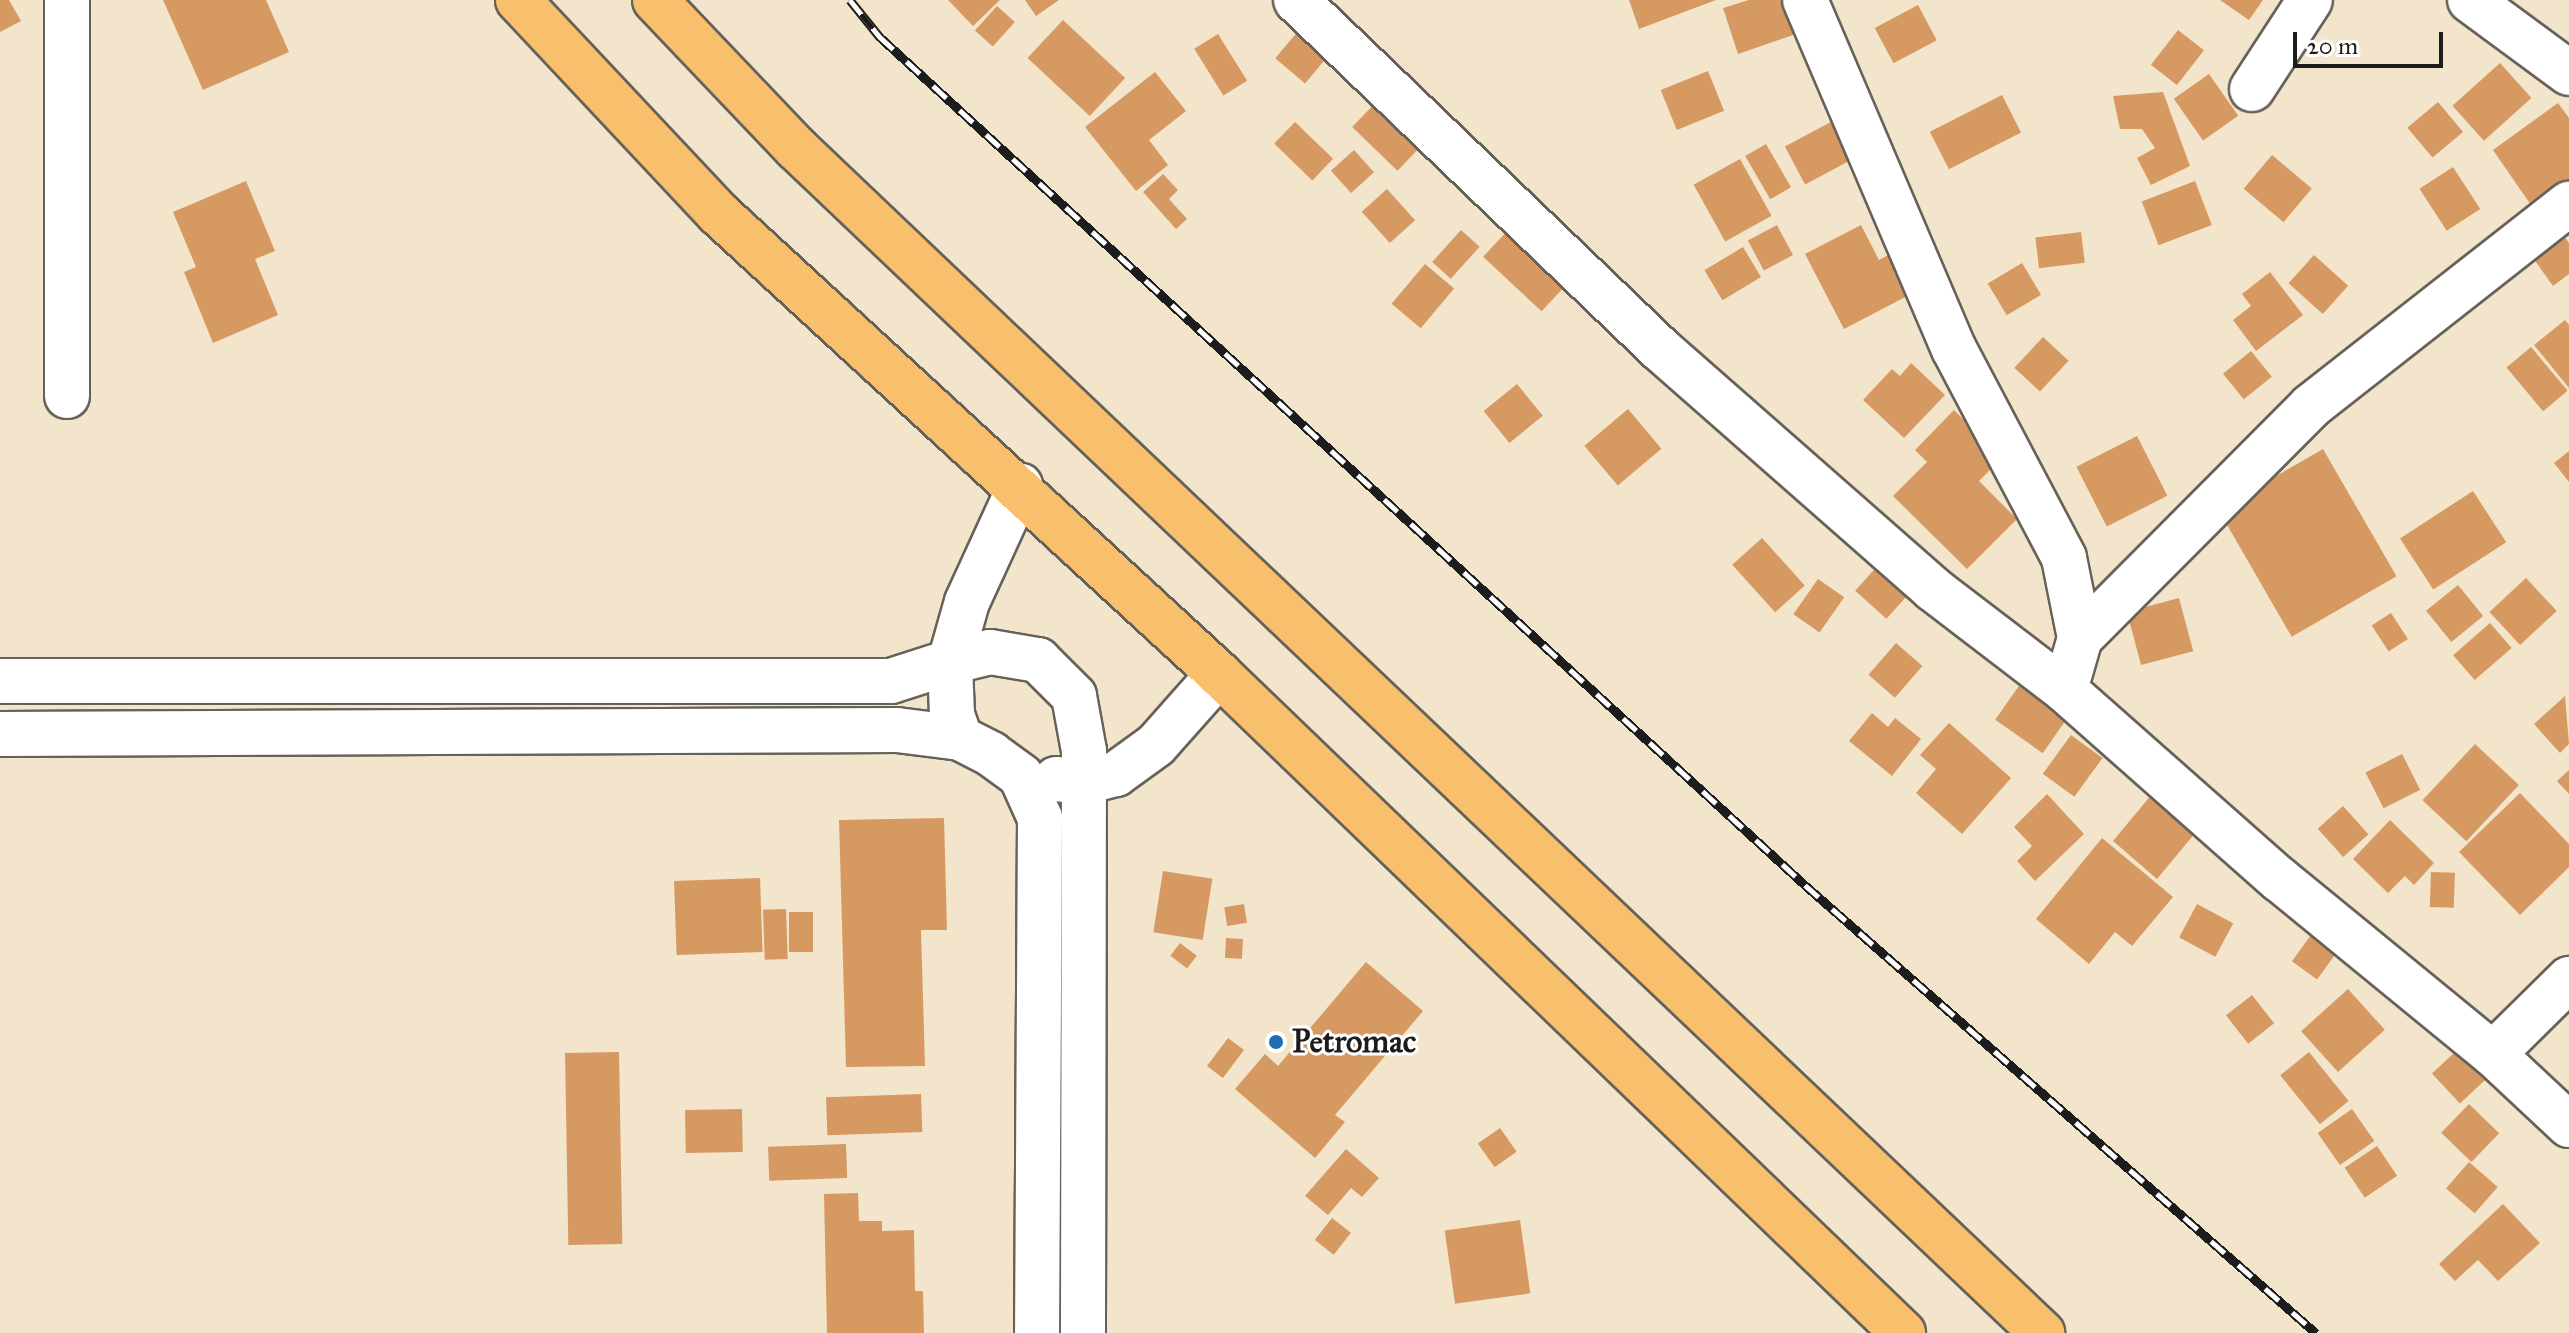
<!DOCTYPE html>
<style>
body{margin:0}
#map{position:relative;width:2569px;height:1333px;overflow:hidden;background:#f2e5cb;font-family:"IM FELL Great Primer",serif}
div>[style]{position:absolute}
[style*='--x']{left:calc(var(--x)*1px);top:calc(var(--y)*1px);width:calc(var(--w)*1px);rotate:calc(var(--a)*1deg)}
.building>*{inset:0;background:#d79962;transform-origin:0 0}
.roads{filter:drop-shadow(2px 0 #676259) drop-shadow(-2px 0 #676259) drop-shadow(0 2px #676259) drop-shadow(0 -2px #676259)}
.minor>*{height:44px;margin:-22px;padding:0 22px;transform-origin:22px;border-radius:22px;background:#fff}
.highway>*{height:44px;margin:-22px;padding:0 22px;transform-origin:22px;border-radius:22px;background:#f8bf6c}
.rail>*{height:9px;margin-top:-4.5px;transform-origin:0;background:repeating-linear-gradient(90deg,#fff 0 18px,#1c1c1c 0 36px);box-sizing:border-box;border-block:2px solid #1c1c1c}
.dots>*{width:22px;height:22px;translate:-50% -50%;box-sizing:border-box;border:4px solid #fff;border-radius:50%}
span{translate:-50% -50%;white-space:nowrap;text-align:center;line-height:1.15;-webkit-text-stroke:6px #fff;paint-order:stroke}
.poi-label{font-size:32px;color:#1c1c1c;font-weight:700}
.left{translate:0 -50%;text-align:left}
.scale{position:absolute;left:2293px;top:32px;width:150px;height:36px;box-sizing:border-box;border:4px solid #1c1c1c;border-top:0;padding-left:10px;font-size:24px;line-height:28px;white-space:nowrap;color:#1c1c1c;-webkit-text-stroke:6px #fff;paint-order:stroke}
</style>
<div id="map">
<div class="building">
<i style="clip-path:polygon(0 0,9px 0,21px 21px,0 32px)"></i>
<i style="clip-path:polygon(163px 0,266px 0,289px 52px,203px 90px)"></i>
<i style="clip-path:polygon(948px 0,1000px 0,973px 26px)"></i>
<i style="clip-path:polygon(1025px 0,1059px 0,1036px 16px)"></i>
<i style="clip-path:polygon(1629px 0,1716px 0,1639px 29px)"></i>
<i style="clip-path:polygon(1749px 0,1786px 0,1796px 34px,1738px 54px,1723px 8px)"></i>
<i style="clip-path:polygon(2220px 0,2263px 0,2249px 20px)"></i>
<i style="left:1918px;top:5px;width:40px;height:49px;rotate:62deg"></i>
<i style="left:997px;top:6px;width:24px;height:33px;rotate:42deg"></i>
<i style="left:1063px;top:20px;width:85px;height:52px;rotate:43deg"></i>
<i style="left:1299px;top:30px;width:39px;height:37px;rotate:40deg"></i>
<i style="left:2178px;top:30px;width:33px;height:44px;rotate:38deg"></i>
<i style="left:1218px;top:34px;width:55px;height:28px;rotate:58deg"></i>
<i style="left:2500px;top:63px;width:47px;height:64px;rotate:48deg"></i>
<i style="left:1708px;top:71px;width:43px;height:51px;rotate:68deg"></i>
<i style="clip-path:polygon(1155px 72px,1186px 111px,1149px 140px,1168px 165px,1136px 191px,1085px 127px)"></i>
<i style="left:2209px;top:74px;width:51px;height:43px;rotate:55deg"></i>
<i style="clip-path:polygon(2163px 92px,2190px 166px,2151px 185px,2137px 158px,2155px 148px,2142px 129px,2120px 129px,2113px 96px)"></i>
<i style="left:2002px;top:95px;width:42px;height:81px;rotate:63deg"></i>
<i style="left:1382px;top:96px;width:63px;height:43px;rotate:44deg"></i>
<i style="left:2438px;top:102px;width:39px;height:40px;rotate:50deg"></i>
<i style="clip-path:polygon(2558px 103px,2569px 118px,2569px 182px,2533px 208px,2493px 150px)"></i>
<i style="left:1844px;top:115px;width:43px;height:67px;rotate:62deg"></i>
<i style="left:1295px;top:122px;width:53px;height:30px;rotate:44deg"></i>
<i style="left:1766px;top:144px;width:50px;height:24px;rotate:60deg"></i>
<i style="left:1354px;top:150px;width:30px;height:31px;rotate:48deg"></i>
<i style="left:2272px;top:155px;width:52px;height:44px;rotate:40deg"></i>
<i style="left:1740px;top:159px;width:65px;height:53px;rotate:61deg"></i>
<i style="left:2453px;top:167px;width:50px;height:40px;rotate:57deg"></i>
<i style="clip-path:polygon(1163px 174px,1178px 190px,1169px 199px,1187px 219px,1176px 229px,1143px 192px)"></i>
<i style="clip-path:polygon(246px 181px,275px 251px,255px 259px,278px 315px,213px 343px,184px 272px,196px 267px,173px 212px)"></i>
<i style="left:2195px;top:181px;width:47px;height:57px;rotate:69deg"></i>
<i style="left:1387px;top:189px;width:42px;height:34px;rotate:48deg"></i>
<i style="left:1777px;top:225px;width:34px;height:33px;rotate:62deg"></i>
<i style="clip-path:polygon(1861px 225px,1879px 260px,1892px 253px,1913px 293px,1844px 329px,1805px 254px)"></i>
<i style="clip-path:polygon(2556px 225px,2569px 243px,2569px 274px,2553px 286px,2526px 248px)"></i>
<i style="left:1509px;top:229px;width:80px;height:38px;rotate:43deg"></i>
<i style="left:1461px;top:230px;width:25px;height:43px;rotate:42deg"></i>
<i style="left:2081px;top:232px;width:31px;height:46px;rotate:83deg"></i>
<i style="left:1743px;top:247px;width:35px;height:45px;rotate:59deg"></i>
<i style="left:2314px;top:255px;width:46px;height:38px;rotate:42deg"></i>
<i style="left:2022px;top:263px;width:37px;height:40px;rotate:59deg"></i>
<i style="left:1425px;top:264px;width:38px;height:52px;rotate:40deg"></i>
<i style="clip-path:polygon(2270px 272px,2303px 315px,2256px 351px,2233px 320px,2251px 306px,2242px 294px)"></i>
<i style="clip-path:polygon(2565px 320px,2569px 325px,2569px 388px,2534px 345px)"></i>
<i style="left:2043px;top:337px;width:35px;height:42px;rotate:43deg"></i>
<i style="left:2531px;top:347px;width:57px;height:32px;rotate:50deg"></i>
<i style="left:2251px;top:351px;width:33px;height:36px;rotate:51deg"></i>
<i style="clip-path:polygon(1911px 363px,1945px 395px,1904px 438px,1863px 400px,1892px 369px,1900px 376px)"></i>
<i style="left:1517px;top:384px;width:41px;height:43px;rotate:51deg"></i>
<i style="left:1628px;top:409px;width:52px;height:57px;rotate:50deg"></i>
<i style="clip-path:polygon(1954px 410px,2002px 458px,1979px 481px,2017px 519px,1967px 569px,1893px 496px,1927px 462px,1915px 450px)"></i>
<i style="left:2137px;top:436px;width:67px;height:68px;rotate:63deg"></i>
<i style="left:2323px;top:449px;width:147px;height:121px;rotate:60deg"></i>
<i style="clip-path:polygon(2569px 451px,2569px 482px,2554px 463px)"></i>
<i style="left:2473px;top:491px;width:61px;height:87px;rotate:57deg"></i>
<i style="left:1762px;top:538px;width:64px;height:40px;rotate:48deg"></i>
<i style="left:1890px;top:552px;width:42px;height:52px;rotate:42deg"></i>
<i style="left:2526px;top:578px;width:45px;height:50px;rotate:47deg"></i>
<i style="left:1818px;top:579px;width:32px;height:43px;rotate:35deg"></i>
<i style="left:2458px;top:585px;width:40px;height:41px;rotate:51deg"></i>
<i style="left:2179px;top:598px;width:55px;height:54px;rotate:75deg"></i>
<i style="left:2391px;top:613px;width:31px;height:23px;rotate:57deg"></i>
<i style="left:2490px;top:623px;width:33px;height:49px;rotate:49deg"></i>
<i style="left:1896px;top:643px;width:35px;height:42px;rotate:41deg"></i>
<i style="left:2021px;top:683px;width:58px;height:45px;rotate:35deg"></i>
<i style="clip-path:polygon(2565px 696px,2569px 744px,2560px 753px,2534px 724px)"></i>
<i style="clip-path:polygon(1872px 713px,1888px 727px,1895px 718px,1921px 739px,1892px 776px,1849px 741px)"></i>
<i style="clip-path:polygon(1949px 723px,2011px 778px,1962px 834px,1916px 793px,1936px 769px,1920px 755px)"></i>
<i style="left:2071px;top:735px;width:39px;height:48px;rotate:36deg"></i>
<i style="left:2475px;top:744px;width:60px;height:77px;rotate:43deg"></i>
<i style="left:2402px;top:754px;width:40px;height:41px;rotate:63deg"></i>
<i style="clip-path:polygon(2569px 770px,2569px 794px,2557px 781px)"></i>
<i style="clip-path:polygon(2162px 782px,2196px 832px,2157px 879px,2113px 841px)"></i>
<i style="clip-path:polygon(2520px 793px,2569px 844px,2569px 867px,2520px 915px,2459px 852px)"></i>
<i style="clip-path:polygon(2047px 794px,2084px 834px,2035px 881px,2017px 861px,2032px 846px,2014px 827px)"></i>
<i style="left:2343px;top:806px;width:38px;height:34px;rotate:48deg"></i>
<i style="clip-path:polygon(944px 818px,947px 930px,921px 930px,925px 1066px,846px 1067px,839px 820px)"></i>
<i style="clip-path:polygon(2390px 820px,2434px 863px,2414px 885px,2405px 876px,2388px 893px,2353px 859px)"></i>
<i style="clip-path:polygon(2102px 838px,2173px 897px,2132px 946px,2115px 932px,2089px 964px,2036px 919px)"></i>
<i style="left:1163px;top:871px;width:50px;height:62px;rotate:9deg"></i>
<i style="left:2431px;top:872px;width:24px;height:35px;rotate:2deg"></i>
<i style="left:760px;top:878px;width:74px;height:86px;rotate:88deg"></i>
<i style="left:1244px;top:904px;width:19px;height:20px;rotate:81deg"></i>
<i style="left:2197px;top:904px;width:41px;height:38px;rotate:28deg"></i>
<i style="left:786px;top:909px;width:50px;height:23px;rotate:88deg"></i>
<i style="left:789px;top:912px;width:24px;height:40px"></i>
<i style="left:2319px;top:924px;width:31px;height:46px;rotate:36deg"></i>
<i style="left:1226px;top:938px;width:17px;height:20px;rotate:3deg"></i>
<i style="left:1180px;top:943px;width:21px;height:16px;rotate:37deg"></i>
<i style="clip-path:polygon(1366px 962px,1423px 1011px,1335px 1115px,1345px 1122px,1315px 1158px,1235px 1089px,1265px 1054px,1278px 1066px)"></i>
<i style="left:2348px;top:989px;width:55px;height:63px;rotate:48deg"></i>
<i style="left:2252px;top:995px;width:36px;height:33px;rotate:52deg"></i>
<i style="left:1228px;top:1038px;width:20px;height:35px;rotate:37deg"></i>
<i style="left:2470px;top:1038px;width:41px;height:52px;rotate:47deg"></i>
<i style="left:619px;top:1052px;width:192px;height:54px;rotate:89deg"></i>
<i style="left:2309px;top:1052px;width:63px;height:37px;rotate:51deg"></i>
<i style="left:921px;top:1094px;width:38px;height:95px;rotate:88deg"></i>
<i style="left:2469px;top:1104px;width:42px;height:40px;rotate:44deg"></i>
<i style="left:742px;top:1109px;width:43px;height:57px;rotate:89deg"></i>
<i style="left:2352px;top:1109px;width:39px;height:42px;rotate:55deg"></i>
<i style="left:1500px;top:1128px;width:29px;height:27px;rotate:55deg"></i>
<i style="left:846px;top:1144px;width:34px;height:78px;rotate:88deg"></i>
<i style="left:2377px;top:1146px;width:36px;height:39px;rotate:56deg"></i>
<i style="clip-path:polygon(1346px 1149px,1379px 1178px,1362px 1197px,1351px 1188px,1328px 1215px,1305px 1196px)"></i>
<i style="left:2469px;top:1162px;width:38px;height:35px;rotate:41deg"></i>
<i style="clip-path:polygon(858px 1193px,859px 1221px,882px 1221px,882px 1231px,914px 1230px,915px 1291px,923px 1291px,924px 1333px,827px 1333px,824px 1194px)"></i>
<i style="clip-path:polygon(2503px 1204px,2540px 1243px,2498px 1281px,2478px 1260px,2455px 1281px,2439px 1264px)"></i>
<i style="left:1332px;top:1218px;width:24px;height:28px;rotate:38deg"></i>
<i style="left:1520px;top:1220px;width:74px;height:76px;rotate:82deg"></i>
</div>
<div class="roads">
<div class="minor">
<i style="--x:67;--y:0;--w:396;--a:90"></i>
<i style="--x:1296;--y:0;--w:503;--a:43.79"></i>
<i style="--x:1659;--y:348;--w:365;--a:41.3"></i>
<i style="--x:1933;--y:589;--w:166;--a:37.4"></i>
<i style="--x:2065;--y:690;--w:286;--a:41.5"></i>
<i style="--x:2279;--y:879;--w:276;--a:39.3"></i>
<i style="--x:2493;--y:1054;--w:104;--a:43.1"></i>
<i style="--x:1805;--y:0;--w:379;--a:66.9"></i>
<i style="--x:1954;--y:349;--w:236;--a:62.2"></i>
<i style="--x:2064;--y:558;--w:82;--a:78.7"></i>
<i style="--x:2080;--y:638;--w:54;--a:106.1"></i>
<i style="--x:2470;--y:0;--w:123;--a:36.4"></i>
<i style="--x:2252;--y:89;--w:106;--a:-56.9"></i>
<i style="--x:2080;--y:638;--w:327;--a:-45.1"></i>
<i style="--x:2311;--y:406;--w:328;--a:-38.1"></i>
<i style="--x:0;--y:681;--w:891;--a:0"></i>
<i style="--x:891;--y:681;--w:62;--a:-17.9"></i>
<i style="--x:950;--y:662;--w:62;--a:-74.2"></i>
<i style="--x:967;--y:602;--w:128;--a:-65.4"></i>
<i style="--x:0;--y:734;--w:897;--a:-0.26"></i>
<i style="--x:897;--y:730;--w:64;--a:7.2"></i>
<i style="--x:960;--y:738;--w:35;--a:27"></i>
<i style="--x:991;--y:754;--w:37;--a:36"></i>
<i style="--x:1021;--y:776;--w:46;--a:65.7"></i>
<i style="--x:1040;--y:818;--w:515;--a:90.33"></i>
<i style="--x:960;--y:738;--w:24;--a:-109"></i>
<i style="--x:952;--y:715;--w:53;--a:-92.2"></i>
<i style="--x:950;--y:662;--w:41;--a:-14"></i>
<i style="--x:990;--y:652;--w:49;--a:9.5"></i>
<i style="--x:1038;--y:660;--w:51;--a:45"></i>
<i style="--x:1074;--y:696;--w:56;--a:79.7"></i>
<i style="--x:1084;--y:751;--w:582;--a:90.1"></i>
<i style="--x:1056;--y:779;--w:28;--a:6"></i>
<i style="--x:1084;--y:782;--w:33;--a:-14"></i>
<i style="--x:1116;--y:774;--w:49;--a:-35.9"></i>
<i style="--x:1156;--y:745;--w:95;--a:-48.4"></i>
<i style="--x:2493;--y:1054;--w:107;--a:-44.6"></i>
</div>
<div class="highway">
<i style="--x:518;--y:0;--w:294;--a:46.8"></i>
<i style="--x:719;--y:214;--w:679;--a:42.61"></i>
<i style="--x:1219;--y:674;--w:950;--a:43.93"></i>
<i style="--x:655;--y:0;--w:204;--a:46.4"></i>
<i style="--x:796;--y:148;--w:1720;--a:43.56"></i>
</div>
</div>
<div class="rail">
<i style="--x:850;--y:0;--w:48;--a:51"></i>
<i style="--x:880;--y:37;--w:1255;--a:42.51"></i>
<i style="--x:1805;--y:885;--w:680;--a:41.24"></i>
</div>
<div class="dots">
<i style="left:1276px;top:1042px;background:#1f6fb2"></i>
</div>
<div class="poi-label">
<span class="left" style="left:1292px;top:1042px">Petromac</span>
</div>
<div class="scale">20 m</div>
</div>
